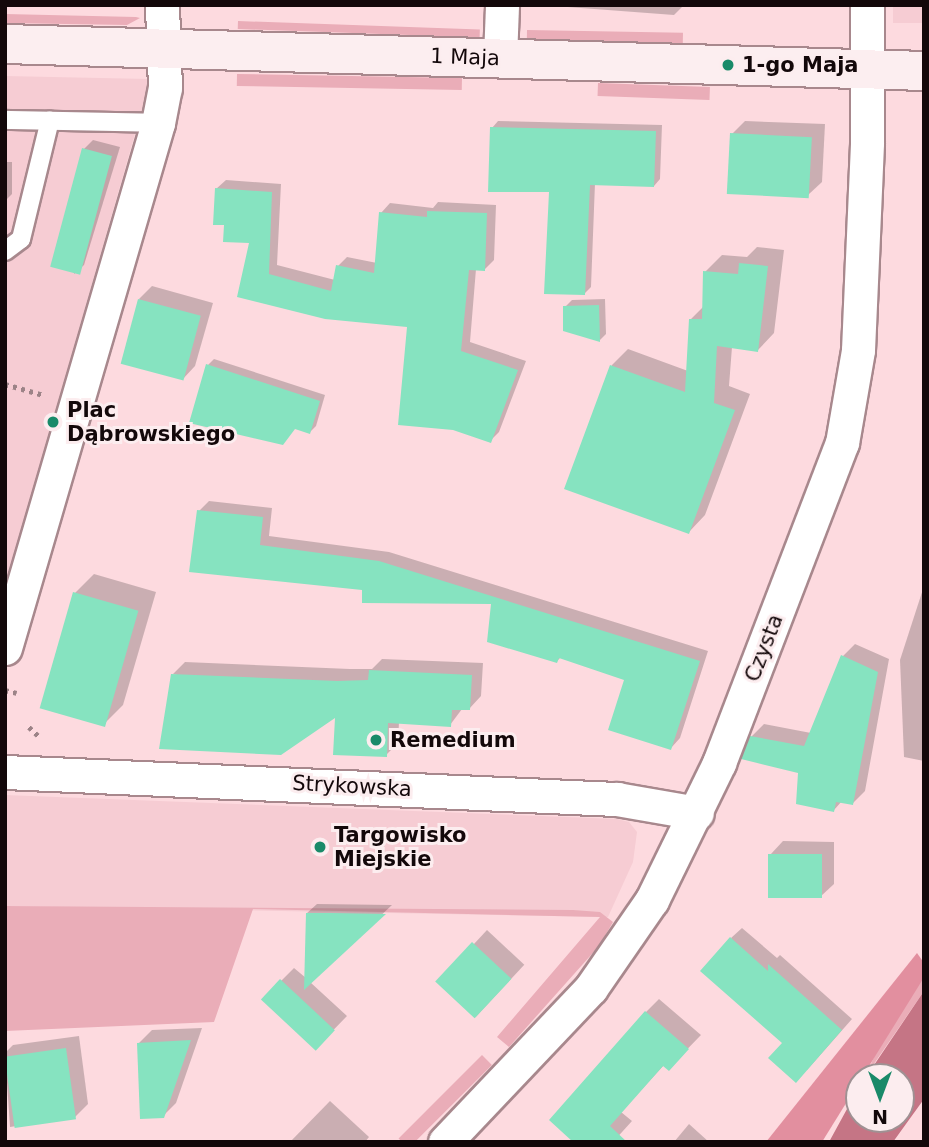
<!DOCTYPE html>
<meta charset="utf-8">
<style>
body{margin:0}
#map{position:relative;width:929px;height:1147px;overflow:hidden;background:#fddadf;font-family:"DejaVu Sans",sans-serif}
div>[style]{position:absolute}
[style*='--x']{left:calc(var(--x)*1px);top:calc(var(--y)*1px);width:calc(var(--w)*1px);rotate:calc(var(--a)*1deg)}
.built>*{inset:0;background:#f6ccd3;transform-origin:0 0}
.green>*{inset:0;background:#eaadb8;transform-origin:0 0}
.forest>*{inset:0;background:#e28f9f}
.water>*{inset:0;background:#c57585}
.shadow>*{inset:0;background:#0003;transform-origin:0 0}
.building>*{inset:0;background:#86e3c0;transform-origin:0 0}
.path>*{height:4.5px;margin-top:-2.25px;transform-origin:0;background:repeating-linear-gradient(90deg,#9c8387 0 3.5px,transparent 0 8.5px)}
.roads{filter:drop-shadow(2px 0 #a8888d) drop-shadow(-2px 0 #a8888d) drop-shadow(0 2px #a8888d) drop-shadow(0 -2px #a8888d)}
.service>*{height:18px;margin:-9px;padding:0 9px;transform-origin:9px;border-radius:9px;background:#fff}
.minor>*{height:33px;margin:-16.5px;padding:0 16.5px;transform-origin:16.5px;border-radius:16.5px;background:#fff}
.secondary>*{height:38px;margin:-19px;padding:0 19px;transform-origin:19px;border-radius:19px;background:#fceef0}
.dots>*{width:19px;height:19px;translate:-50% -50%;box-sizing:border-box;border:4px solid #fcedef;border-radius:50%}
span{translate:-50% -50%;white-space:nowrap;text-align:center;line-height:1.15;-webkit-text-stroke:6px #fcedef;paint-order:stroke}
.street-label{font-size:21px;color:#13080a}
.poi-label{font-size:21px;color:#13080a;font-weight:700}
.left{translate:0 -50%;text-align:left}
.frame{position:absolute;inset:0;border:7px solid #13080a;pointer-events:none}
.north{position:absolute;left:845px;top:1063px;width:70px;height:70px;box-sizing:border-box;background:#fcedef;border:2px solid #9f9193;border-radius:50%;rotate:180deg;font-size:19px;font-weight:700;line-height:28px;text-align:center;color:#13080a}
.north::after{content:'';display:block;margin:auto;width:24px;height:32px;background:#198a69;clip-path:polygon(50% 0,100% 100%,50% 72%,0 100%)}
</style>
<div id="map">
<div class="built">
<i style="left:893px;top:5px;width:31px;height:18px"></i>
<i style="clip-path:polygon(5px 76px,148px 79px,149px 85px,5px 587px)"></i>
<i style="clip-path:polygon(5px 795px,617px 819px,629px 822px,637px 832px,633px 862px,608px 917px,5px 906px)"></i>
</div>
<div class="green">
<i style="clip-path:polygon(5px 14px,136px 17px,140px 18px,127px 25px,5px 23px)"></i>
<i style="left:238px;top:21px;width:242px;height:8px;rotate:2deg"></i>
<i style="left:527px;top:30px;width:156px;height:14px;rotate:1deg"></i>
<i style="left:237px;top:74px;width:225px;height:12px;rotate:1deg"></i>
<i style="left:598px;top:83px;width:112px;height:13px;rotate:2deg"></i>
<i style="clip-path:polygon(5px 906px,573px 910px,600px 912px,613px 922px,599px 946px,509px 1047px,497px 1037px,600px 917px,253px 909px,214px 1022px,5px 1031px)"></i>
<i style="clip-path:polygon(924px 971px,924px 991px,865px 1077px,885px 1033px)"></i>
<i style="left:482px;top:1055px;width:14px;height:118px;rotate:45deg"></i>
</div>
<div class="forest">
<i style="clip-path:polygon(917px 953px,924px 963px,923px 979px,822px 1142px,766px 1142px)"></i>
</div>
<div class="water">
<i style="clip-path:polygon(924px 991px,924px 1099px,893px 1142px,829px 1142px,859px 1087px,859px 1119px,901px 1119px,901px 1077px,866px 1077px)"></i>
</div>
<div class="shadow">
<i style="clip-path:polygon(373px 5px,428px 5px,426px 7px)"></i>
<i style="clip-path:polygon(541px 5px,684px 5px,674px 15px)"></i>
<i style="clip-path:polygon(498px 121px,662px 125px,660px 179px,654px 186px,595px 183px,591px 287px,585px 293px,551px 190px,492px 128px)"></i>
<i style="clip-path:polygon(745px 121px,825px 124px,822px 182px,808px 195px,732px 134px)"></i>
<i style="clip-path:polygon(93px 140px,120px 147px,84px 265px,74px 274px,84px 149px)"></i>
<i style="clip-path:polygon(5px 162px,12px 162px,12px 194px,6px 200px)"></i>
<i style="clip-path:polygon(226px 180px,281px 184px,277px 265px,335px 280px,338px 266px,347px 257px,377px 263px,381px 213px,390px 203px,433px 208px,438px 202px,496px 205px,494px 260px,485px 269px,476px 269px,470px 342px,526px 361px,499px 432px,490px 441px,409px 326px,239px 295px,251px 242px,225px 223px,216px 189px)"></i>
<i style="clip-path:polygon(757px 247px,784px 250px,774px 333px,758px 350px,732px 347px,729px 386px,750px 394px,705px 515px,689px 532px,567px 487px,612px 365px,628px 349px,688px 371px,690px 320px,704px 306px,705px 272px,722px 255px,747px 257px)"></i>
<i style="clip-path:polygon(152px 286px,213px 303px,195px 366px,182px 380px,139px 299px)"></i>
<i style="clip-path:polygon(605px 299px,606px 334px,600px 340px,565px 307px,572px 300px)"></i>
<i style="clip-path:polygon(214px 359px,325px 395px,316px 426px,310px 432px,208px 365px)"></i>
<i style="clip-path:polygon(209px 501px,272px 508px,269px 536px,389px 552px,708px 651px,680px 738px,671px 748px,626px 679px,561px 657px,557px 661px,493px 602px,191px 570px,199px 511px)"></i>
<i style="clip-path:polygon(94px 574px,156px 592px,123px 705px,104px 724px,75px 593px)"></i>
<i style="clip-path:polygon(924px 586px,924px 761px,904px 757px,900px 660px)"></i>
<i style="clip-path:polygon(855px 644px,889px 659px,865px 791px,853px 803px,842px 801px,834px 810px,800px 771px,751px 737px,764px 724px,811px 733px,843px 656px)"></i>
<i style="clip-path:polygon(382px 659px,483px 663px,481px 696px,469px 709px,462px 709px,450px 725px,399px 722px,398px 743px,386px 755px,337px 714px,173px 674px,185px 662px,350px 669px,372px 669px)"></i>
<i style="clip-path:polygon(783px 841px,834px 842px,834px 884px,820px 897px,770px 855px)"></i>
<i style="clip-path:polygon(317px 904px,392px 905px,310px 982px,347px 1016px,316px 1048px,281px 981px,294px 968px,306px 978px,307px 913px)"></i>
<i style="clip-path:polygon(742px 928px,777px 958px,780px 955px,852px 1019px,807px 1070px,784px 1043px,731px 938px)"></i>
<i style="left:487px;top:930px;width:51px;height:71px;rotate:43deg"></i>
<i style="clip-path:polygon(659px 999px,701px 1035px,669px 1068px,664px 1065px,621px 1112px,632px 1121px,613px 1142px,576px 1142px,646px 1012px)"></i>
<i style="clip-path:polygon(202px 1028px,176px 1103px,163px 1116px,139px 1043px,152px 1030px)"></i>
<i style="clip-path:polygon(79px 1036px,88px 1104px,75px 1117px,10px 1127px,5px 1053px,13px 1045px)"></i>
<i style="clip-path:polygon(330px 1101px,369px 1137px,365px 1142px,290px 1142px)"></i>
<i style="clip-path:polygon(689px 1124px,709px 1142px,674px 1142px)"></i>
</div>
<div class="building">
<i style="clip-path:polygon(490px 127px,656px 131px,654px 187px,590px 185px,585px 295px,544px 294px,549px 192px,488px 192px)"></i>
<i style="left:730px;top:133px;width:82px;height:61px;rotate:3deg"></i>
<i style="left:82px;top:148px;width:31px;height:123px;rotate:15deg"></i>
<i style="clip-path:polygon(215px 188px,272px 192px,269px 274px,331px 291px,336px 265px,374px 273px,379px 212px,427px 217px,427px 211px,487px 213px,485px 271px,469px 270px,461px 351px,518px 370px,491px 443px,453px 430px,398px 425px,407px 327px,325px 319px,237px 297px,249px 243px,223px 242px,224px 225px,213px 225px)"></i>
<i style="clip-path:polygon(739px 263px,768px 266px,758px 352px,717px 346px,714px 403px,735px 410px,689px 534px,564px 489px,610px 365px,685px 392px,689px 319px,702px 319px,703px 271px,738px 274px)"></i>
<i style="left:138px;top:299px;width:65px;height:67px;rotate:15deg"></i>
<i style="clip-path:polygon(599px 305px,600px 342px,563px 331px,563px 306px)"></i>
<i style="clip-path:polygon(206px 364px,320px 401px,310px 434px,295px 429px,283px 445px,189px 423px)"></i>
<i style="clip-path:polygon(197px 510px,263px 517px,260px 545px,379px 561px,700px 661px,671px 750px,608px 730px,624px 680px,559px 658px,557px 663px,487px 642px,491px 604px,362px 603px,362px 590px,189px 572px)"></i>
<i style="left:73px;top:592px;width:68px;height:121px;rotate:16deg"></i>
<i style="clip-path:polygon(841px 655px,878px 672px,853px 805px,836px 802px,834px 812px,796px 804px,798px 773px,741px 759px,750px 736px,804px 746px)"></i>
<i style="clip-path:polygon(369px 670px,472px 675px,470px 710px,452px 710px,451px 727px,388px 723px,387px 757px,333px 755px,335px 718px,281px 755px,159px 749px,171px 674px,337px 681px,368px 680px)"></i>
<i style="left:768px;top:854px;width:54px;height:44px"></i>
<i style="clip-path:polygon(306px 913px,331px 913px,386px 914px,304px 990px)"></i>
<i style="clip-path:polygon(730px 937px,768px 971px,768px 964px,842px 1030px,796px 1083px,768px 1058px,782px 1043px,700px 971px)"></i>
<i style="left:472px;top:942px;width:54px;height:54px;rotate:43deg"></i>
<i style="left:280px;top:979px;width:75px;height:28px;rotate:43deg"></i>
<i style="clip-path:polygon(645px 1011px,689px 1049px,669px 1071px,663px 1066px,610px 1126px,627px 1142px,573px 1142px,549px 1120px)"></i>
<i style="clip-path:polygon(191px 1040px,164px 1118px,140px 1119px,137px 1043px)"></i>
<i style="left:66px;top:1048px;width:72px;height:62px;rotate:82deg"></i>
</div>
<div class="path">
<i style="--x:5;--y:384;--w:40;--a:16"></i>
<i style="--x:5;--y:690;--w:12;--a:14"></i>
<i style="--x:29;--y:727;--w:16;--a:43"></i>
</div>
<div class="roads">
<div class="service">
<i style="--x:5;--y:120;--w:153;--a:1.1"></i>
<i style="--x:5;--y:251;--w:20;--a:-37"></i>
<i style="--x:21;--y:239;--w:122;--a:-76.3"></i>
</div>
<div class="minor">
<i style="--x:500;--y:58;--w:53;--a:-87.8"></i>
<i style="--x:5;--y:648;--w:547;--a:-73.75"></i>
<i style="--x:158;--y:123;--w:36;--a:-79"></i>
<i style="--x:165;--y:88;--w:83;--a:-92.1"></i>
<i style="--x:5;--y:772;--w:613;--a:2.53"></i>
<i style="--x:617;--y:799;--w:81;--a:9.9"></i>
<i style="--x:445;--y:1142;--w:212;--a:-46.5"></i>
<i style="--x:591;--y:988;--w:107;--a:-55.3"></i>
<i style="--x:652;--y:900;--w:153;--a:-63.9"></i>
<i style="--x:719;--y:763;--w:343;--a:-69"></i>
<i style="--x:842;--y:443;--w:94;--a:-80.2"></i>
<i style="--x:858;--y:350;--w:208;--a:-87.5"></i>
<i style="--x:867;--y:142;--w:137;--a:-90"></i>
</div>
<div class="secondary">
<i style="--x:5;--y:44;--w:919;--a:1.68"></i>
</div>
</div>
<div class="dots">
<i style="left:728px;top:65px;background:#198a69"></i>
<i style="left:53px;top:422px;background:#198a69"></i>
<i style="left:376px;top:740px;background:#198a69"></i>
<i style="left:320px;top:847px;background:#198a69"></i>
</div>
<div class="street-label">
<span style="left:465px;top:57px;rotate:2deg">1 Maja</span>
<span style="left:764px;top:648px;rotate:-69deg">Czysta</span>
<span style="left:352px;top:786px;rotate:3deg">Strykowska</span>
</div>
<div class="poi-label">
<span class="left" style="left:742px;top:65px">1-go Maja</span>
<span class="left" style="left:67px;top:422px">Plac<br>Dąbrowskiego</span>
<span class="left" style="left:390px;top:740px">Remedium</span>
<span class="left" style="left:334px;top:847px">Targowisko<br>Miejskie</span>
</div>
<div class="frame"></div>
<div class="north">N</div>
</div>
